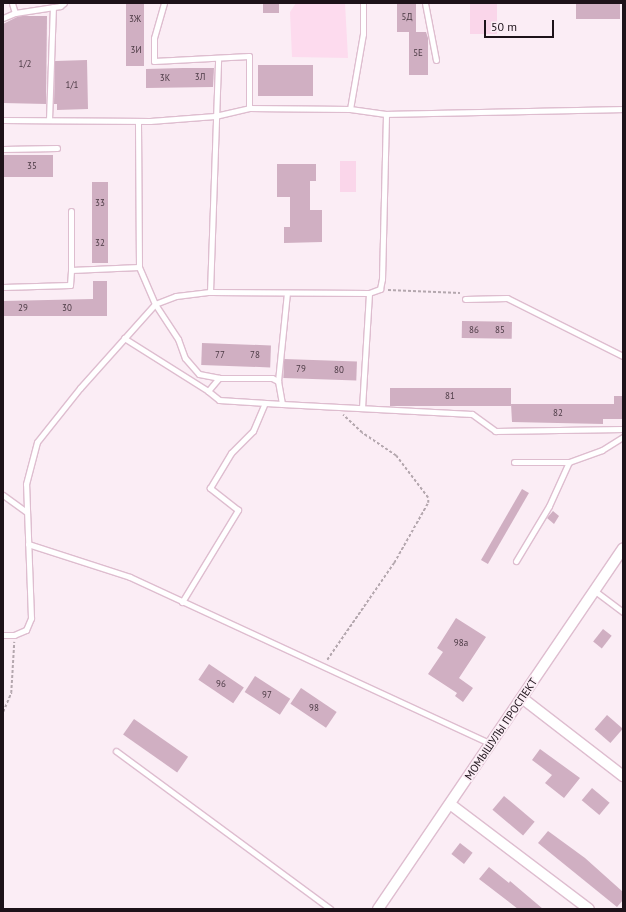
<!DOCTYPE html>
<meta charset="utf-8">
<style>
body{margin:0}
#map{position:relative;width:626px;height:912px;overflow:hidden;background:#fbedf5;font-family:"PT Sans",sans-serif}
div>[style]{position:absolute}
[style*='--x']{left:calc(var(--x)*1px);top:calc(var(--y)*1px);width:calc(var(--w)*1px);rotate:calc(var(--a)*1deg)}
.built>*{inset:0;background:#fddbee}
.green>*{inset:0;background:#fad6ea;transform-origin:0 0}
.building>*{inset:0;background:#d0afc2;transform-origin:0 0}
.path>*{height:1.5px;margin-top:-0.75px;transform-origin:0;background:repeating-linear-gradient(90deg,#b4a7ae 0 3px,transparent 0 5px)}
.roads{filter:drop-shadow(1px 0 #debdcf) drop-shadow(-1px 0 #debdcf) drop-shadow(0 1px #debdcf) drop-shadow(0 -1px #debdcf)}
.service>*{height:5px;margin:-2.5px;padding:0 2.5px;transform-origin:2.5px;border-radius:2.5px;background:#fff}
.minor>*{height:10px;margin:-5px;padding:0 5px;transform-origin:5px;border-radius:5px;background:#fff}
span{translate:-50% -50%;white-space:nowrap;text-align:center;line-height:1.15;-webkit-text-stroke:3.5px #fbedf5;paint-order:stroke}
.number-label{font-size:9px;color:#4a3943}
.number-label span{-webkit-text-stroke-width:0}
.street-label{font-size:11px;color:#1d1219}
.frame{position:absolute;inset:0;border:4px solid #1d1219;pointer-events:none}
.scale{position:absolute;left:484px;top:20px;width:70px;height:18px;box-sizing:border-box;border:2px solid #1d1219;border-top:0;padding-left:5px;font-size:12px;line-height:14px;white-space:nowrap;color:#1d1219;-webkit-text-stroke:3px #fbedf5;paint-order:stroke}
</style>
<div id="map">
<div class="built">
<i style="clip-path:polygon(296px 3px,345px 3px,348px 58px,292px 57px,290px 12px)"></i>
</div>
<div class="green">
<i style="left:470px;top:3px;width:27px;height:31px"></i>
<i style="left:356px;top:161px;width:31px;height:16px;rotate:90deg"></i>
</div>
<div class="building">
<i style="left:126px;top:3px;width:18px;height:63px"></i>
<i style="left:263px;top:3px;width:16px;height:10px"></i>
<i style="clip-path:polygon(397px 3px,416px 3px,416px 32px,426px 32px,428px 38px,428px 75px,409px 75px,409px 32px,397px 32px)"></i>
<i style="left:576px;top:3px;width:44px;height:16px"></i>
<i style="clip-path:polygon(19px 16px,47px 16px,46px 104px,3px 103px,3px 24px)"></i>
<i style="clip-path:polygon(87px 60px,88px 109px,57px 110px,57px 104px,54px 104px,55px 61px)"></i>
<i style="left:258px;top:65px;width:55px;height:31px"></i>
<i style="clip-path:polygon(183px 68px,214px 68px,213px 87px,146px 88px,146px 69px)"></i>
<i style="left:3px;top:155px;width:50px;height:22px"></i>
<i style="clip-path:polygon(277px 164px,316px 164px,316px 181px,310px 181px,310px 210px,322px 210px,322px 242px,284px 243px,284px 227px,290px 227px,290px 197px,277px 197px)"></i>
<i style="left:92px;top:182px;width:16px;height:81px"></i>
<i style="clip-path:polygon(93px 281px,107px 281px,107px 316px,3px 316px,3px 301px,93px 299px)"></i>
<i style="left:462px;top:321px;width:50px;height:17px;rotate:1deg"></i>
<i style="left:202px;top:343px;width:69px;height:22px;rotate:2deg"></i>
<i style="left:284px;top:359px;width:73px;height:19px;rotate:2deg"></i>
<i style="left:390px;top:388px;width:121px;height:18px"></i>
<i style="clip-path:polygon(614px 396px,623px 396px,623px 419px,603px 419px,603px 424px,512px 422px,511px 404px,614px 404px)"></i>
<i style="left:522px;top:489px;width:8px;height:82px;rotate:30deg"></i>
<i style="clip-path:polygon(553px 511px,559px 516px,554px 524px,547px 518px)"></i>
<i style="clip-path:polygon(456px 618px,486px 637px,459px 678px,473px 688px,463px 702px,455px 696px,457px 693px,428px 674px,443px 652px,437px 648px)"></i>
<i style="left:603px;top:629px;width:11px;height:16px;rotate:38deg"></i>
<i style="left:209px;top:664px;width:42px;height:19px;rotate:34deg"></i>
<i style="left:255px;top:676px;width:42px;height:19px;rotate:33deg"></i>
<i style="left:301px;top:688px;width:43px;height:19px;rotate:34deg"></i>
<i style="left:607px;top:715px;width:21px;height:19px;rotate:41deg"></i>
<i style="left:134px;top:719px;width:66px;height:19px;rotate:35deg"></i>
<i style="clip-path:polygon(540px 749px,580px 778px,564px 798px,545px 783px,552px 775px,532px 760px)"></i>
<i style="left:592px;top:788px;width:23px;height:16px;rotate:40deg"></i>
<i style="left:504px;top:796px;width:40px;height:18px;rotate:40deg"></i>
<i style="clip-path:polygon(548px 831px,585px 858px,623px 892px,623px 900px,617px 907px,538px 843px)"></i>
<i style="left:460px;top:843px;width:16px;height:14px;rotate:38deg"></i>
<i style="clip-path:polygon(489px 867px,509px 883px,510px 881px,543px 909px,518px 909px,479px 879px)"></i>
</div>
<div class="path">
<i style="--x:388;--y:290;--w:72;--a:2.4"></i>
<i style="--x:327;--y:660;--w:118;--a:-55.4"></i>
<i style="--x:394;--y:563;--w:69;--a:-60.5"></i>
<i style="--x:428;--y:503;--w:5;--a:-90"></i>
<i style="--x:428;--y:498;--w:53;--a:-127.3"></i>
<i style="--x:396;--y:456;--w:41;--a:-145.9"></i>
<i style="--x:362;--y:433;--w:26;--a:-137"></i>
<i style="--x:3;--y:712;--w:21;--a:-67"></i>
<i style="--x:11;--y:693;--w:51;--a:-86.6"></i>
</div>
<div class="roads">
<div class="service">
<i style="--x:164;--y:3;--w:36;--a:106"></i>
<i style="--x:154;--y:38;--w:23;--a:90"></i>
<i style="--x:154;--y:61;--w:95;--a:-3"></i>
<i style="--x:249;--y:56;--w:52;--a:90"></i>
<i style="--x:425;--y:3;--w:58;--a:79.1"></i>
<i style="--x:15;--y:13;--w:46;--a:-8.8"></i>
<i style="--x:60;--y:6;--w:5;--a:-37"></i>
<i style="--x:3;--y:18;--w:13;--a:-23"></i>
<i style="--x:15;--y:13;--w:10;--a:-107"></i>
<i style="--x:350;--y:109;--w:76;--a:-80.2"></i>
<i style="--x:363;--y:34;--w:31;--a:-90"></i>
<i style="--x:3;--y:120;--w:147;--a:0.4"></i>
<i style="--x:150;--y:121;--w:65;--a:-4.4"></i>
<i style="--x:215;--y:116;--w:35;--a:-13"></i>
<i style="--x:249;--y:108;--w:101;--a:0.6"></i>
<i style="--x:350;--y:109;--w:36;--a:8"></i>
<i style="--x:49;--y:120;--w:113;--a:-88"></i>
<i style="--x:3;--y:149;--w:54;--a:-1.1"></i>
<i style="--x:71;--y:211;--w:59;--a:90"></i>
<i style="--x:71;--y:270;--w:68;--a:-2.5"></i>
<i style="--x:139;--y:267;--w:146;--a:-90.4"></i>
<i style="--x:139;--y:267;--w:40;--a:66.6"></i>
<i style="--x:155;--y:304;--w:42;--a:56.7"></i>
<i style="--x:178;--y:339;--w:20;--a:70"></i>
<i style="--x:185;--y:358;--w:21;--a:49"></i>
<i style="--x:199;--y:374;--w:20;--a:11"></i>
<i style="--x:3;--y:287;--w:67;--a:-1.7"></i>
<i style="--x:70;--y:285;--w:15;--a:-86"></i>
<i style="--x:210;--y:292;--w:234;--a:-88"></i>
<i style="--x:465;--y:299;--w:42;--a:-1.4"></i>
<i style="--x:507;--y:298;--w:130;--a:26.6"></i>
<i style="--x:124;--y:338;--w:99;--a:32.2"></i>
<i style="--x:208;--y:391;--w:17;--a:-50"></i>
<i style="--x:219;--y:378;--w:53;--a:0"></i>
<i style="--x:272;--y:378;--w:7;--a:27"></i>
<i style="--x:278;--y:381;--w:23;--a:80"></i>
<i style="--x:282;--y:404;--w:190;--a:3"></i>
<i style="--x:472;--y:414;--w:29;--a:36"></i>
<i style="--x:495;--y:431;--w:128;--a:-0.9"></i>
<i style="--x:278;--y:381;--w:88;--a:-84.2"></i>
<i style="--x:208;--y:391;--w:14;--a:39"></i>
<i style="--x:219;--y:400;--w:63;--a:3.6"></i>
<i style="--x:362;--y:408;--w:115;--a:-86.5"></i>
<i style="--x:514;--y:462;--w:55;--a:0"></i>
<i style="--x:3;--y:495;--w:29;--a:36"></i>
<i style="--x:28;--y:544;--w:107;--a:17.9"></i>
<i style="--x:130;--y:577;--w:398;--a:24.8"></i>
<i style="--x:516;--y:561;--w:64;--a:-59"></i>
<i style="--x:549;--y:506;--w:48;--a:-65.6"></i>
<i style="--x:569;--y:462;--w:35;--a:-20"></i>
<i style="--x:602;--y:450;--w:25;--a:-32"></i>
<i style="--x:595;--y:591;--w:35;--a:37"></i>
<i style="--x:182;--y:602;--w:108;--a:-58.7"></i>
<i style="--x:238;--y:510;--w:36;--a:-142"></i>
<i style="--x:210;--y:488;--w:41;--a:-59"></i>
<i style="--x:231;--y:453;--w:31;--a:-45"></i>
<i style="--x:253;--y:431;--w:30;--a:-67"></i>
<i style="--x:3;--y:635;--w:11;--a:0"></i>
<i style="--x:14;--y:635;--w:13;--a:-23"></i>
<i style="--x:26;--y:630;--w:13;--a:-67"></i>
<i style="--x:31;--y:618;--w:134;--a:-92.1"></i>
<i style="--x:26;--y:484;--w:43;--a:-75.3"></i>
<i style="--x:37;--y:442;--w:69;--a:-51.5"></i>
<i style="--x:80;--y:388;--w:113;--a:-48.2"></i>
<i style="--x:155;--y:304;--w:22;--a:-21"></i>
<i style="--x:176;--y:296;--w:34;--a:-7"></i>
<i style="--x:210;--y:292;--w:159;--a:0.4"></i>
<i style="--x:369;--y:293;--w:12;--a:-20"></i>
<i style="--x:380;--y:289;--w:10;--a:-79"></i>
<i style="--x:382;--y:279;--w:165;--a:-88.6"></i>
<i style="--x:386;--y:114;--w:237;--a:-1.2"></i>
<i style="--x:116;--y:751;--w:266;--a:36.4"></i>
</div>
<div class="minor">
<i style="--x:522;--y:698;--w:128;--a:37.7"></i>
<i style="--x:450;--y:804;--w:174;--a:37.1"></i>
<i style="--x:378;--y:909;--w:436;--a:-55.8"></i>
</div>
</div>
<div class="number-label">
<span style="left:407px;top:17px">5Д</span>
<span style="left:135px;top:19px">3Ж</span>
<span style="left:136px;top:50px">3И</span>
<span style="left:418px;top:53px">5Е</span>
<span style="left:25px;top:64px">1/2</span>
<span style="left:200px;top:77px">3Л</span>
<span style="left:165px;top:78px">3К</span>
<span style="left:72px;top:85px">1/1</span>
<span style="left:32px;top:166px">35</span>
<span style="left:100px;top:203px">33</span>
<span style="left:100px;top:243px">32</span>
<span style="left:23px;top:308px">29</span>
<span style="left:67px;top:308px">30</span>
<span style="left:474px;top:330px">86</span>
<span style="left:500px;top:330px">85</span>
<span style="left:220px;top:355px">77</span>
<span style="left:255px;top:355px">78</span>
<span style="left:301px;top:369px">79</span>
<span style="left:339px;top:370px">80</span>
<span style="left:450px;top:396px">81</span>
<span style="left:558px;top:413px">82</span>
<span style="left:461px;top:643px">98а</span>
<span style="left:221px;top:684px">96</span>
<span style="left:267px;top:695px">97</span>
<span style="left:314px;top:708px">98</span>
</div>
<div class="street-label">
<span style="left:501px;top:729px;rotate:-56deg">МОМЫШУЛЫ ПРОСПЕКТ</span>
</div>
<div class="frame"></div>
<div class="scale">50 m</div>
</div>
